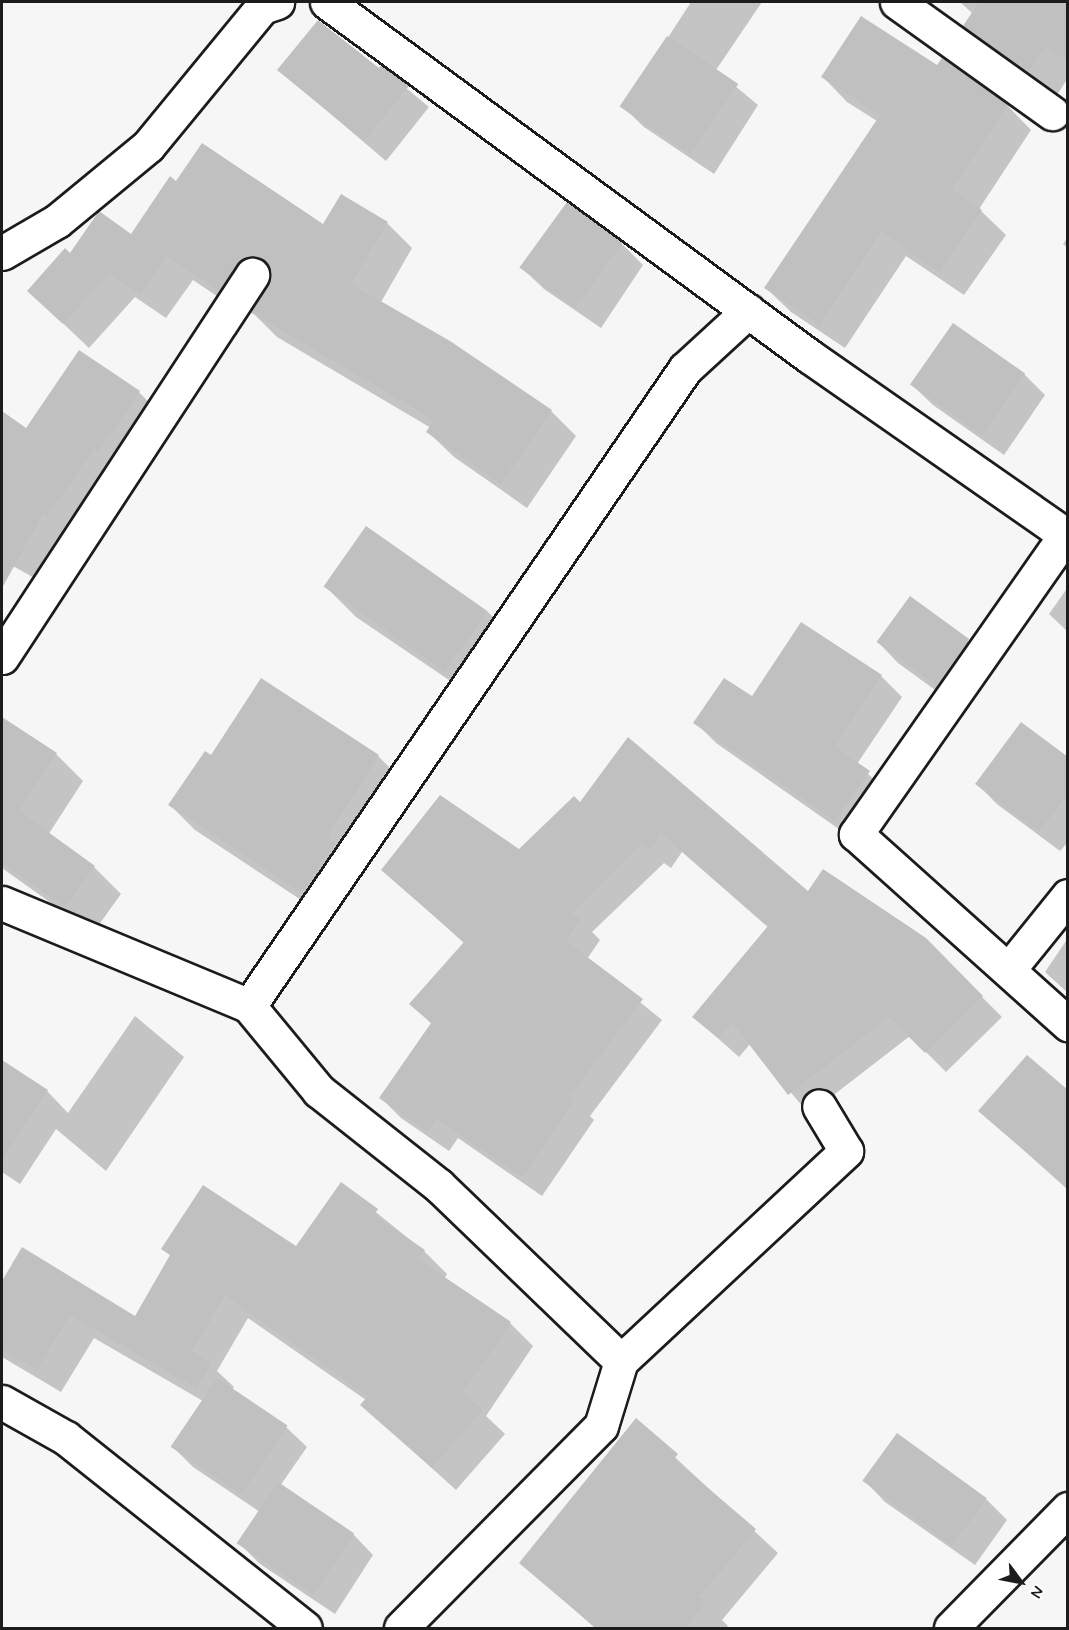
<!DOCTYPE html>
<style>
body{margin:0}
#map{position:relative;width:1069px;height:1630px;overflow:hidden;background:#f6f6f6;font-family:Mynerve,sans-serif}
div>[style]{position:absolute}
[style*='--x']{left:calc(var(--x)*1px);top:calc(var(--y)*1px);width:calc(var(--w)*1px);rotate:calc(var(--a)*1deg)}
.shadow>*{inset:0;background:#0003}
.building>*{inset:0;background:#c0c0c0;transform-origin:0 0}
.roads{filter:drop-shadow(2px 0 #1c1c1c) drop-shadow(-2px 0 #1c1c1c) drop-shadow(0 2px #1c1c1c) drop-shadow(0 -2px #1c1c1c)}
.minor>*{height:33px;margin:-16.5px;padding:0 16.5px;transform-origin:16.5px;border-radius:16.5px;background:#fff}
span{translate:-50% -50%;white-space:nowrap;text-align:center;line-height:1.15;-webkit-text-stroke:6px #fff;paint-order:stroke}
.frame{position:absolute;inset:0;border:3px solid #1c1c1c;pointer-events:none}
.north{position:absolute;left:991px;top:1552px;width:60px;height:60px;-webkit-text-stroke:4px #fff;paint-order:stroke;rotate:122deg;font-size:16px;font-weight:700;line-height:24px;text-align:center;color:#1c1c1c}
.north::after{content:'';display:block;margin:auto;width:21px;height:27px;background:#1c1c1c;clip-path:polygon(50% 0,100% 100%,50% 72%,0 100%)}
</style>
<div id="map">
<div class="shadow">
<i style="clip-path:polygon(691px 2px,762px 2px,716px 70px,758px 105px,714px 174px,644px 127px,623px 107px)"></i>
<i style="clip-path:polygon(960px 2px,1068px 2px,1068px 78px,1055px 98px,991px 52px,965px 26px,973px 14px)"></i>
<i style="clip-path:polygon(381px 67px,429px 107px,386px 161px,279px 70px,379px 70px)"></i>
<i style="clip-path:polygon(938px 67px,1007px 105px,1031px 130px,979px 209px,1006px 235px,964px 295px,906px 256px,845px 348px,791px 312px,766px 288px,877px 121px,847px 102px,823px 77px)"></i>
<i style="clip-path:polygon(177px 183px,324px 227px,387px 223px,412px 248px,381px 302px,551px 411px,576px 436px,527px 508px,454px 457px,428px 432px,431px 428px,277px 337px,252px 312px,256px 300px,245px 315px,193px 280px,166px 318px,135px 297px,89px 348px,29px 291px,70px 255px,131px 236px)"></i>
<i style="clip-path:polygon(568px 204px,622px 244px,643px 265px,601px 328px,544px 289px,523px 269px)"></i>
<i style="clip-path:polygon(1068px 237px,1068px 248px,1063px 244px)"></i>
<i style="clip-path:polygon(1024px 374px,1045px 395px,1004px 455px,933px 405px,912px 385px)"></i>
<i style="clip-path:polygon(139px 392px,159px 413px,38px 580px,2px 560px,2px 413px,26px 430px)"></i>
<i style="clip-path:polygon(326px 587px,487px 611px,516px 641px,477px 699px,356px 617px)"></i>
<i style="clip-path:polygon(1068px 587px,1068px 632px,1049px 614px)"></i>
<i style="clip-path:polygon(910px 598px,968px 641px,989px 661px,957px 706px,898px 663px,878px 642px)"></i>
<i style="clip-path:polygon(881px 676px,902px 697px,857px 764px,889px 793px,856px 841px,716px 743px,695px 722px,752px 699px)"></i>
<i style="clip-path:polygon(261px 680px,378px 756px,404px 782px,327px 917px,195px 830px,170px 805px,211px 757px)"></i>
<i style="clip-path:polygon(2px 719px,56px 754px,83px 781px,48px 835px,94px 867px,121px 894px,93px 933px,2px 868px)"></i>
<i style="clip-path:polygon(628px 740px,808px 893px,925px 940px,1002px 1017px,946px 1072px,910px 1036px,809px 1114px,750px 1044px,739px 1057px,694px 1017px,769px 928px,682px 852px,671px 868px,664px 863px,592px 932px,600px 940px,587px 959px,662px 1020px,590px 1116px,594px 1120px,542px 1196px,458px 1138px,449px 1151px,401px 1118px,381px 1098px,432px 1024px,411px 1003px,465px 944px,383px 870px,520px 851px,580px 804px)"></i>
<i style="clip-path:polygon(1068px 758px,1068px 842px,1060px 851px,998px 805px,977px 784px)"></i>
<i style="clip-path:polygon(1068px 938px,1068px 993px,1045px 972px)"></i>
<i style="clip-path:polygon(135px 1016px,184px 1057px,106px 1171px,56px 1129px,20px 1184px,2px 1172px,2px 1061px,47px 1091px,68px 1113px)"></i>
<i style="clip-path:polygon(1068px 1092px,1068px 1190px,980px 1111px)"></i>
<i style="clip-path:polygon(341px 1184px,424px 1251px,447px 1274px,444px 1279px,510px 1323px,533px 1346px,486px 1416px,505px 1434px,456px 1490px,362px 1405px,366px 1400px,248px 1318px,217px 1371px,234px 1387px,232px 1390px,286px 1427px,307px 1447px,280px 1486px,353px 1534px,373px 1555px,335px 1614px,260px 1564px,240px 1544px,260px 1512px,193px 1467px,173px 1447px,203px 1401px,94px 1338px,61px 1392px,2px 1357px,2px 1284px,23px 1249px,135px 1318px,171px 1256px,163px 1249px,296px 1248px)"></i>
<i style="clip-path:polygon(636px 1421px,778px 1553px,722px 1620px,728px 1626px,726px 1628px,595px 1628px,521px 1562px)"></i>
<i style="clip-path:polygon(897px 1435px,986px 1499px,1007px 1520px,975px 1565px,885px 1502px,865px 1481px)"></i>
</div>
<div class="building">
<i style="clip-path:polygon(979px 2px,1068px 2px,1068px 61px,1046px 47px,1028px 73px,963px 26px)"></i>
<i style="clip-path:polygon(861px 16px,937px 65px,942px 58px,1008px 104px,952px 189px,982px 210px,939px 272px,881px 232px,820px 325px,764px 288px,880px 115px,821px 77px)"></i>
<i style="clip-path:polygon(318px 20px,379px 68px,381px 65px,409px 86px,364px 141px,277px 70px)"></i>
<i style="left:667px;top:36px;width:86px;height:85px;rotate:34deg"></i>
<i style="clip-path:polygon(202px 143px,323px 224px,341px 194px,388px 222px,351px 284px,450px 341px,552px 410px,501px 484px,426px 432px,434px 420px,250px 312px,271px 277px,262px 259px,243px 259px,219px 291px,167px 256px,140px 294px,109px 273px,63px 324px,27px 291px,65px 248px,70px 253px,99px 211px,131px 234px,170px 176px,176px 181px)"></i>
<i style="left:567px;top:202px;width:69px;height:81px;rotate:36deg"></i>
<i style="left:953px;top:323px;width:88px;height:75px;rotate:35deg"></i>
<i style="clip-path:polygon(79px 350px,140px 391px,99px 451px,94px 448px,47px 517px,43px 514px,2px 588px,2px 411px,26px 428px)"></i>
<i style="left:366px;top:526px;width:148px;height:74px;rotate:35deg"></i>
<i style="left:910px;top:596px;width:73px;height:57px;rotate:36deg"></i>
<i style="clip-path:polygon(801px 622px,882px 675px,835px 747px,870px 771px,835px 821px,693px 723px,724px 678px,752px 696px)"></i>
<i style="clip-path:polygon(261px 678px,379px 755px,327px 837px,335px 843px,302px 893px,168px 805px,205px 751px,211px 755px)"></i>
<i style="clip-path:polygon(2px 717px,57px 753px,19px 811px,95px 866px,65px 907px,2px 863px)"></i>
<i style="clip-path:polygon(1021px 722px,1068px 757px,1068px 794px,1039px 832px,975px 784px)"></i>
<i style="clip-path:polygon(628px 737px,808px 891px,823px 869px,926px 938px,983px 996px,925px 1053px,889px 1017px,788px 1095px,732px 1022px,718px 1038px,692px 1017px,768px 926px,661px 833px,650px 849px,642px 844px,572px 913px,580px 919px,566px 941px,643px 999px,570px 1096px,575px 1099px,522px 1177px,437px 1119px,428px 1132px,379px 1098px,431px 1023px,409px 1004px,464px 942px,381px 870px,440px 795px,519px 849px,574px 796px,580px 802px)"></i>
<i style="clip-path:polygon(1027px 1055px,1068px 1090px,1068px 1188px,978px 1111px)"></i>
<i style="clip-path:polygon(2px 1060px,48px 1090px,2px 1161px)"></i>
<i style="clip-path:polygon(341px 1182px,378px 1209px,374px 1215px,425px 1250px,418px 1259px,511px 1322px,463px 1393px,483px 1410px,432px 1468px,360px 1405px,368px 1396px,225px 1296px,192px 1351px,211px 1363px,196px 1388px,70px 1315px,37px 1370px,2px 1349px,2px 1281px,22px 1247px,135px 1316px,170px 1255px,161px 1249px,203px 1185px,296px 1246px)"></i>
<i style="left:217px;top:1378px;width:85px;height:83px;rotate:34deg"></i>
<i style="clip-path:polygon(636px 1418px,678px 1454px,674px 1459px,756px 1529px,699px 1597px,706px 1601px,687px 1629px,597px 1629px,519px 1563px)"></i>
<i style="left:897px;top:1433px;width:111px;height:59px;rotate:36deg"></i>
<i style="left:278px;top:1482px;width:92px;height:74px;rotate:34deg"></i>
</div>
<div class="roads">
<div class="minor">
<i style="--x:327;--y:2;--w:598;--a:36.3"></i>
<i style="--x:809;--y:356;--w:316;--a:34.9"></i>
<i style="--x:897;--y:2;--w:191;--a:35.6"></i>
<i style="--x:2;--y:253;--w:64;--a:-30.2"></i>
<i style="--x:57;--y:221;--w:118;--a:-39.5"></i>
<i style="--x:148;--y:146;--w:180;--a:-50.6"></i>
<i style="--x:262;--y:7;--w:16;--a:-18"></i>
<i style="--x:1064;--y:537;--w:363;--a:125"></i>
<i style="--x:856;--y:834;--w:285;--a:41.9"></i>
<i style="--x:2;--y:657;--w:457;--a:-56.8"></i>
<i style="--x:2;--y:903;--w:268;--a:22.6"></i>
<i style="--x:1009;--y:969;--w:94;--a:-51.1"></i>
<i style="--x:621;--y:1361;--w:308;--a:-43"></i>
<i style="--x:846;--y:1151;--w:52;--a:-121"></i>
<i style="--x:2;--y:1402;--w:73;--a:29.4"></i>
<i style="--x:66;--y:1438;--w:305;--a:38.5"></i>
<i style="--x:401;--y:1628;--w:284;--a:-45.3"></i>
<i style="--x:601;--y:1426;--w:68;--a:-72.9"></i>
<i style="--x:621;--y:1361;--w:254;--a:-136.1"></i>
<i style="--x:438;--y:1185;--w:152;--a:-141.7"></i>
<i style="--x:319;--y:1091;--w:110;--a:-129.5"></i>
<i style="--x:249;--y:1006;--w:772;--a:-55.61"></i>
<i style="--x:685;--y:369;--w:86;--a:-42.6"></i>
<i style="--x:951;--y:1628;--w:167;--a:-45.5"></i>
</div>
</div>
<div class="frame"></div>
<div class="north">N</div>
</div>
